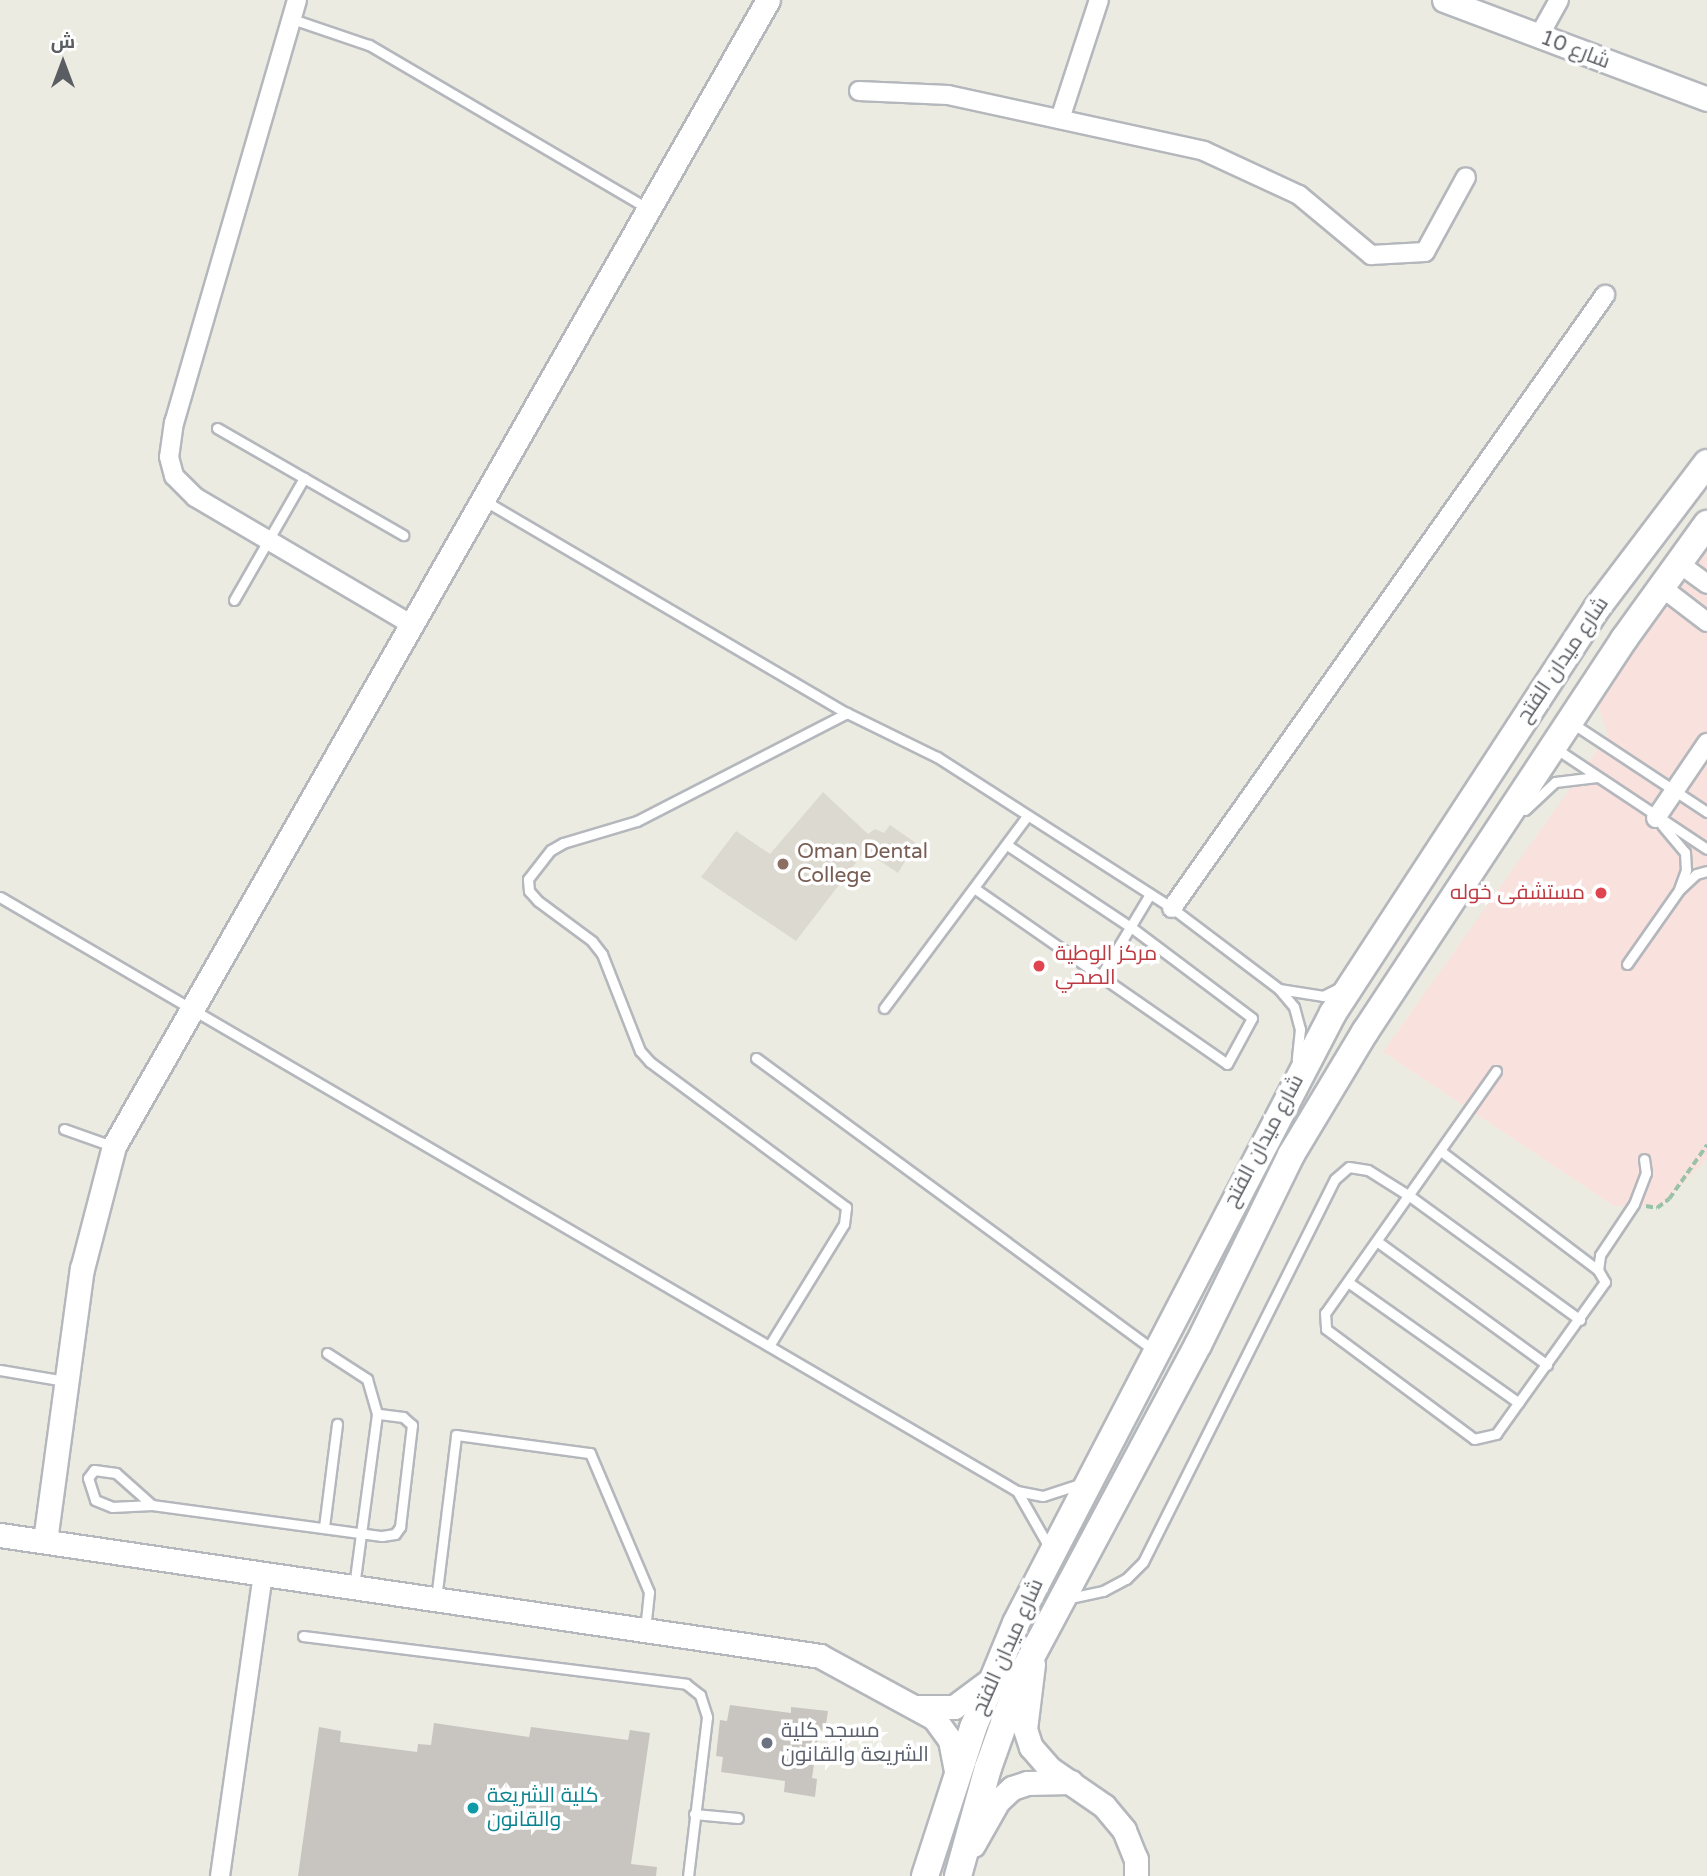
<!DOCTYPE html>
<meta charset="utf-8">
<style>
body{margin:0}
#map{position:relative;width:1707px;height:1876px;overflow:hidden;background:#ecebe2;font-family:"Varela Round",Cairo,sans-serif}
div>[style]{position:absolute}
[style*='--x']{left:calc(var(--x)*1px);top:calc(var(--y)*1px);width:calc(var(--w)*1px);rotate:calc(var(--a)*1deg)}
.education>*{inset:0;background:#dcdad0}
.medical>*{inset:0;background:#f9e2de}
.building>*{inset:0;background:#c8c4bf}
.path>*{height:3.5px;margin-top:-1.75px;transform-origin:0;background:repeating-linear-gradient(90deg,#9ac2a8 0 7px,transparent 0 10.5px)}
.roads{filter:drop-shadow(2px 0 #b4b7bc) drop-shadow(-2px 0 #b4b7bc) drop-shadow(0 2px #b4b7bc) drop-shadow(0 -2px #b4b7bc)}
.service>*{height:9px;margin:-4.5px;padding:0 4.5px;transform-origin:4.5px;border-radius:4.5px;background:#fff}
.minor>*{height:18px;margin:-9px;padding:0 9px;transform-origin:9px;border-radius:9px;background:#fff}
.tertiary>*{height:23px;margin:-11.5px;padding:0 11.5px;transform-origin:11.5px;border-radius:11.5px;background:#fff}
.secondary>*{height:26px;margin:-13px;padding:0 13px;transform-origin:13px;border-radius:13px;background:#fff}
.dots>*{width:19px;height:19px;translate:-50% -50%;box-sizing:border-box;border:4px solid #fff;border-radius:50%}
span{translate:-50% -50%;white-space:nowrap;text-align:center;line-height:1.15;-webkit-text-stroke:7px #fff;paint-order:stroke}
.street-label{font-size:21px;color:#5a5d62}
.education-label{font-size:21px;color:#785e54}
.left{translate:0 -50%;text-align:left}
.health-label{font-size:21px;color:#be3a42}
.right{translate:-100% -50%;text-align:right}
.worship-label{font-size:21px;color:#5b616d}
.culture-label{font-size:21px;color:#0d838f}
.north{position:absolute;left:28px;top:28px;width:70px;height:70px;-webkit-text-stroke:5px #fff;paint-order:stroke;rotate:0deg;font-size:19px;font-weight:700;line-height:28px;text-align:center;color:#5a5d62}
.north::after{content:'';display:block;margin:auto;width:24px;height:32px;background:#5a5d62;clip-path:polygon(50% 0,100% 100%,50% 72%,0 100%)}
</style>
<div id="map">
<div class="education">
<i style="clip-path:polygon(823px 792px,868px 834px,875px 829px,884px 833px,890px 825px,916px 843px,898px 873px,865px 851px,796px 941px,701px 877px,736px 831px,770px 854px)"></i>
</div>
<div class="medical">
<i style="clip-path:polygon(1707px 550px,1707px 1159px,1660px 1206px,1614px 1206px,1383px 1052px,1608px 735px,1597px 703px)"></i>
</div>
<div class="building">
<i style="clip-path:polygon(730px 1705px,791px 1713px,791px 1707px,828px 1711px,825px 1731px,819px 1730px,812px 1778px,817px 1779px,815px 1797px,784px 1792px,785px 1781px,721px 1772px,723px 1757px,716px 1756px,720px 1720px,727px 1721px)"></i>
<i style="clip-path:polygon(434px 1723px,529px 1737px,531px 1727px,628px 1740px,630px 1730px,650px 1733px,631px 1864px,657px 1867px,656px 1876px,298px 1876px,319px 1727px,341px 1731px,340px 1742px,417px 1752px,418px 1744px,431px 1745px)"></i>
</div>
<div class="path">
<i style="--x:1646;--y:1206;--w:11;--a:10"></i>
<i style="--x:1657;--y:1208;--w:15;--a:-37"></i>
<i style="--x:1669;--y:1199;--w:66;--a:-54.9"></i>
</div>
<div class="roads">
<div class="service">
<i style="--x:292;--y:19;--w:81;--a:18.7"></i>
<i style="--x:369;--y:45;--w:322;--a:30.4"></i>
<i style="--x:217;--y:428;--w:215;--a:29.9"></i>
<i style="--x:485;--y:501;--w:420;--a:30.4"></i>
<i style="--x:847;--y:713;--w:100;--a:26.1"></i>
<i style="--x:937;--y:757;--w:279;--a:32.7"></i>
<i style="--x:1172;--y:908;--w:134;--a:37.1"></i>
<i style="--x:1279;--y:989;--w:23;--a:50"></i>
<i style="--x:1294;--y:1007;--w:23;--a:75"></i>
<i style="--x:1300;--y:1029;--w:31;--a:96"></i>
<i style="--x:234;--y:600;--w:141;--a:-60.2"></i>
<i style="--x:1572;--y:723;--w:162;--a:33.4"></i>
<i style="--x:1555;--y:748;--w:182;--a:33.6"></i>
<i style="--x:1525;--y:810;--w:41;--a:-43"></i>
<i style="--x:1555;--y:782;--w:42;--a:-6.8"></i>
<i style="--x:1662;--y:825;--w:35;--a:50"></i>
<i style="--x:1685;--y:852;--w:18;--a:87"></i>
<i style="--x:1686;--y:870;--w:20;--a:110"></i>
<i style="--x:974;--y:888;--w:308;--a:34.8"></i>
<i style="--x:1227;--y:1064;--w:52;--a:-61.5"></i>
<i style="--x:1252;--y:1018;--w:150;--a:-143.1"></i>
<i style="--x:1132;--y:928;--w:150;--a:-146.4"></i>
<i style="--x:0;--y:897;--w:1178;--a:30.29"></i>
<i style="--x:1017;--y:1491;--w:26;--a:11"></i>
<i style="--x:1043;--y:1496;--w:40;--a:-18"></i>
<i style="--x:1627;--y:964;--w:90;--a:-54.9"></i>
<i style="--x:1679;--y:890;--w:23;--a:-43"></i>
<i style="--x:1696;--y:874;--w:11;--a:-15"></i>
<i style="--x:1102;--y:974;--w:93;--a:-59"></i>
<i style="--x:1279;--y:989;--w:45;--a:9"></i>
<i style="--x:1323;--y:996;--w:20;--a:-27"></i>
<i style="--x:884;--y:1008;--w:239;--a:-53.3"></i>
<i style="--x:756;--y:1058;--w:493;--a:36.3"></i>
<i style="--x:1496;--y:1071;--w:296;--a:125.2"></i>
<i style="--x:1325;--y:1313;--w:16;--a:86"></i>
<i style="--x:1326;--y:1329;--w:184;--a:36.6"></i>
<i style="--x:1474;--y:1439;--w:23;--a:-13"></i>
<i style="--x:1496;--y:1434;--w:187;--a:-54.4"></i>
<i style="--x:1605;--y:1282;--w:14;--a:-120"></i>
<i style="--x:1598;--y:1270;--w:15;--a:-82"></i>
<i style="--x:1600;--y:1255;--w:61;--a:-56.3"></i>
<i style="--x:1634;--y:1204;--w:33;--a:-69"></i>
<i style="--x:1646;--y:1173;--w:14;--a:-98"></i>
<i style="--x:64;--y:1129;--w:51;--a:19.5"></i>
<i style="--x:1442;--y:1152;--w:196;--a:37.1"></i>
<i style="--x:1378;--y:1242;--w:209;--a:36"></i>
<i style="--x:1348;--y:1282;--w:209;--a:35.3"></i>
<i style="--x:769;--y:1346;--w:143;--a:-58.4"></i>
<i style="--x:844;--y:1224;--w:17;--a:-83"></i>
<i style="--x:846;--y:1207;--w:244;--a:-143.5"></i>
<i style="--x:650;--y:1062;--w:15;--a:-132"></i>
<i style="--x:640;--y:1051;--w:104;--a:-111.4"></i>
<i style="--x:602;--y:954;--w:16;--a:-128"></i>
<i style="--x:592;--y:941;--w:67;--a:-143.5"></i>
<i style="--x:538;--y:901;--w:13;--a:-132"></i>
<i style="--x:529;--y:891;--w:12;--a:-95"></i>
<i style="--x:528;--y:879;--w:37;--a:-52"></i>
<i style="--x:551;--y:850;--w:14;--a:-30"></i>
<i style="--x:563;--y:843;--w:77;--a:-16.6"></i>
<i style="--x:637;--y:821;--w:236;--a:-27.2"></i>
<i style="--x:327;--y:1353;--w:48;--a:33"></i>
<i style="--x:367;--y:1379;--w:36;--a:74"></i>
<i style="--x:377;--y:1414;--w:174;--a:97.6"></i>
<i style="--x:0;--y:1370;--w:66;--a:9.6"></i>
<i style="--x:1017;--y:1491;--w:64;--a:60.3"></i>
<i style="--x:152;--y:1505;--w:48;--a:-138.4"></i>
<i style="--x:116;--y:1473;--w:22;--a:-172"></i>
<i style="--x:94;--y:1470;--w:10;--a:127"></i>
<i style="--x:88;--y:1478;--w:23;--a:72"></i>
<i style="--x:95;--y:1500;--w:18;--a:22"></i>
<i style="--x:112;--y:1507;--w:40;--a:-2.9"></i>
<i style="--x:152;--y:1505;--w:232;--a:7.7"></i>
<i style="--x:382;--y:1536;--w:13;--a:-9"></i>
<i style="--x:395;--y:1534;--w:9;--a:-54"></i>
<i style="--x:400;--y:1527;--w:103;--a:-83.3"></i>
<i style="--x:412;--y:1425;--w:12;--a:-138"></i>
<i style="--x:403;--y:1417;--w:26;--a:-173"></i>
<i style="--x:324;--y:1527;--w:104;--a:-82.8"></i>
<i style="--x:1070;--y:1598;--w:34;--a:-12"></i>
<i style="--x:1103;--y:1591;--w:26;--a:-28"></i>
<i style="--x:1126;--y:1579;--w:24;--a:-45"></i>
<i style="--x:1143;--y:1562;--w:428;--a:-63.4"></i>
<i style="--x:1335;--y:1179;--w:18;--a:-41"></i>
<i style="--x:1349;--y:1167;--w:19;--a:9"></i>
<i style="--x:1368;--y:1170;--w:51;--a:32.1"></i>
<i style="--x:1411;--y:1197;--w:209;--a:36"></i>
<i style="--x:436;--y:1599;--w:165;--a:-83"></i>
<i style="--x:456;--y:1435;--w:135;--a:7.7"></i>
<i style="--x:590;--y:1453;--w:151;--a:67"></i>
<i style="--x:649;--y:1592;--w:37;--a:96"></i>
<i style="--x:303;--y:1636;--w:386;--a:7.1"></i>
<i style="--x:686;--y:1684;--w:18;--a:38"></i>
<i style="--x:700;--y:1695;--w:23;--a:72"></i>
<i style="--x:707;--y:1717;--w:160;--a:96.8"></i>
<i style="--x:694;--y:1814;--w:44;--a:5.2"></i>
</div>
<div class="minor">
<i style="--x:297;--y:0;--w:440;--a:106.2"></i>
<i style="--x:174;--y:422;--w:35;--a:98"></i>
<i style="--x:169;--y:457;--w:20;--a:75"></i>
<i style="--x:174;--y:476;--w:30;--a:45"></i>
<i style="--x:195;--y:497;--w:252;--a:30.5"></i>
<i style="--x:1539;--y:36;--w:41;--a:-60.9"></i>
<i style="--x:859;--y:91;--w:89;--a:2.6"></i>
<i style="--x:948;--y:95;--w:262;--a:12.3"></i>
<i style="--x:1204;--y:151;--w:105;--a:24.9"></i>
<i style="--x:1299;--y:195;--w:94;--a:39.8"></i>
<i style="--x:1371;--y:255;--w:54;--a:-3.2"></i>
<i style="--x:1425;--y:252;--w:85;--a:-61.3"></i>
<i style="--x:1060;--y:119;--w:125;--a:-71.9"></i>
<i style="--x:1677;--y:562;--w:37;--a:36"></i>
<i style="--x:1660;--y:586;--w:59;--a:37.5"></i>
<i style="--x:1656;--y:818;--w:91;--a:-55.8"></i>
<i style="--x:1172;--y:908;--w:751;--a:-54.76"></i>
<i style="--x:220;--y:1876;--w:305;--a:-81.9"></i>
</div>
<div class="tertiary">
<i style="--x:1444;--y:0;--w:281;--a:20.6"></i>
<i style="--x:0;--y:1535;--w:829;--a:8.39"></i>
<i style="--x:820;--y:1656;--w:130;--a:28.5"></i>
<i style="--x:934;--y:1718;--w:27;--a:54"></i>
<i style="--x:950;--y:1740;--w:37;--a:79"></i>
<i style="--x:45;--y:1541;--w:275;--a:-82.3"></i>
<i style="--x:82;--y:1269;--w:127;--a:-75.4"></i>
<i style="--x:114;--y:1146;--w:1319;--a:-60.29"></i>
<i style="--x:1033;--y:1664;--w:65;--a:97"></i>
<i style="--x:1025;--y:1729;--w:19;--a:72"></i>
<i style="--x:1031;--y:1747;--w:28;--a:49"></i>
<i style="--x:1049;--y:1768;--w:67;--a:34.6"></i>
<i style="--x:1104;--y:1806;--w:31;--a:50"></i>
<i style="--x:1124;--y:1830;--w:31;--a:68"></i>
<i style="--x:1136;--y:1859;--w:17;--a:90"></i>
<i style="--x:919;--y:1707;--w:35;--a:0"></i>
<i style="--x:954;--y:1707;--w:49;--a:-36.6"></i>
<i style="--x:973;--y:1845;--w:51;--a:-60.4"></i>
<i style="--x:998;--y:1801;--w:19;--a:-43"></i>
<i style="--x:1012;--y:1788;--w:16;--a:-18"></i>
<i style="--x:1027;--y:1783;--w:44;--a:-1.3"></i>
</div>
<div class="secondary">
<i style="--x:925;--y:1876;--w:156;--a:-72"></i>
<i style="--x:973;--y:1728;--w:113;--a:-67.7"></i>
<i style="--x:1016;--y:1623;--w:687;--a:-62.54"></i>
<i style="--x:1333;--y:1013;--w:483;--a:-56.9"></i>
<i style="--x:1597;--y:608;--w:182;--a:-52.8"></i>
<i style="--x:958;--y:1876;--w:112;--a:-74.5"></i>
<i style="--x:988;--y:1768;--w:96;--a:-70.4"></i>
<i style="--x:1020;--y:1678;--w:378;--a:-61.9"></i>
<i style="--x:1198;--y:1345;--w:212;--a:-63.9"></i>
<i style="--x:1291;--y:1155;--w:144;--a:-59"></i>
<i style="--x:1365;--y:1032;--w:471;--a:-56.6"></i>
<i style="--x:1624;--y:639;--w:142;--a:-54.2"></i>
</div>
</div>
<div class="dots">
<i style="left:783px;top:864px;background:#8d6e63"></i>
<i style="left:1601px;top:893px;background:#e0444e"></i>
<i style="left:1039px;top:966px;background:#e0444e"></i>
<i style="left:767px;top:1743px;background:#6b7280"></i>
<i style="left:473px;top:1808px;background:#0f9aa8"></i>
</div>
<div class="street-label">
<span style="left:1575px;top:50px;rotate:21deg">شارع 10</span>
<span style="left:1563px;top:660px;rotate:-56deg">شارع ميدان الفتح</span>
<span style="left:1264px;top:1141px;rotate:-62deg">شارع ميدان الفتح</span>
<span style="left:1008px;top:1647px;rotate:-66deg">شارع ميدان الفتح</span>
</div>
<div class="education-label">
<span class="left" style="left:797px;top:864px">Oman Dental<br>College</span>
</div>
<div class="health-label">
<span class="right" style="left:1585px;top:893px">مستشفى خوله</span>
<span class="left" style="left:1055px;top:966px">مركز الوطية<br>الصحي</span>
</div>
<div class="worship-label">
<span class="left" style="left:781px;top:1743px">مسجد كلية<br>الشريعة والقانون</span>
</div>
<div class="culture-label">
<span class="left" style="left:487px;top:1808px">كلية الشريعة<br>والقانون</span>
</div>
<div class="north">ش</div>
</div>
